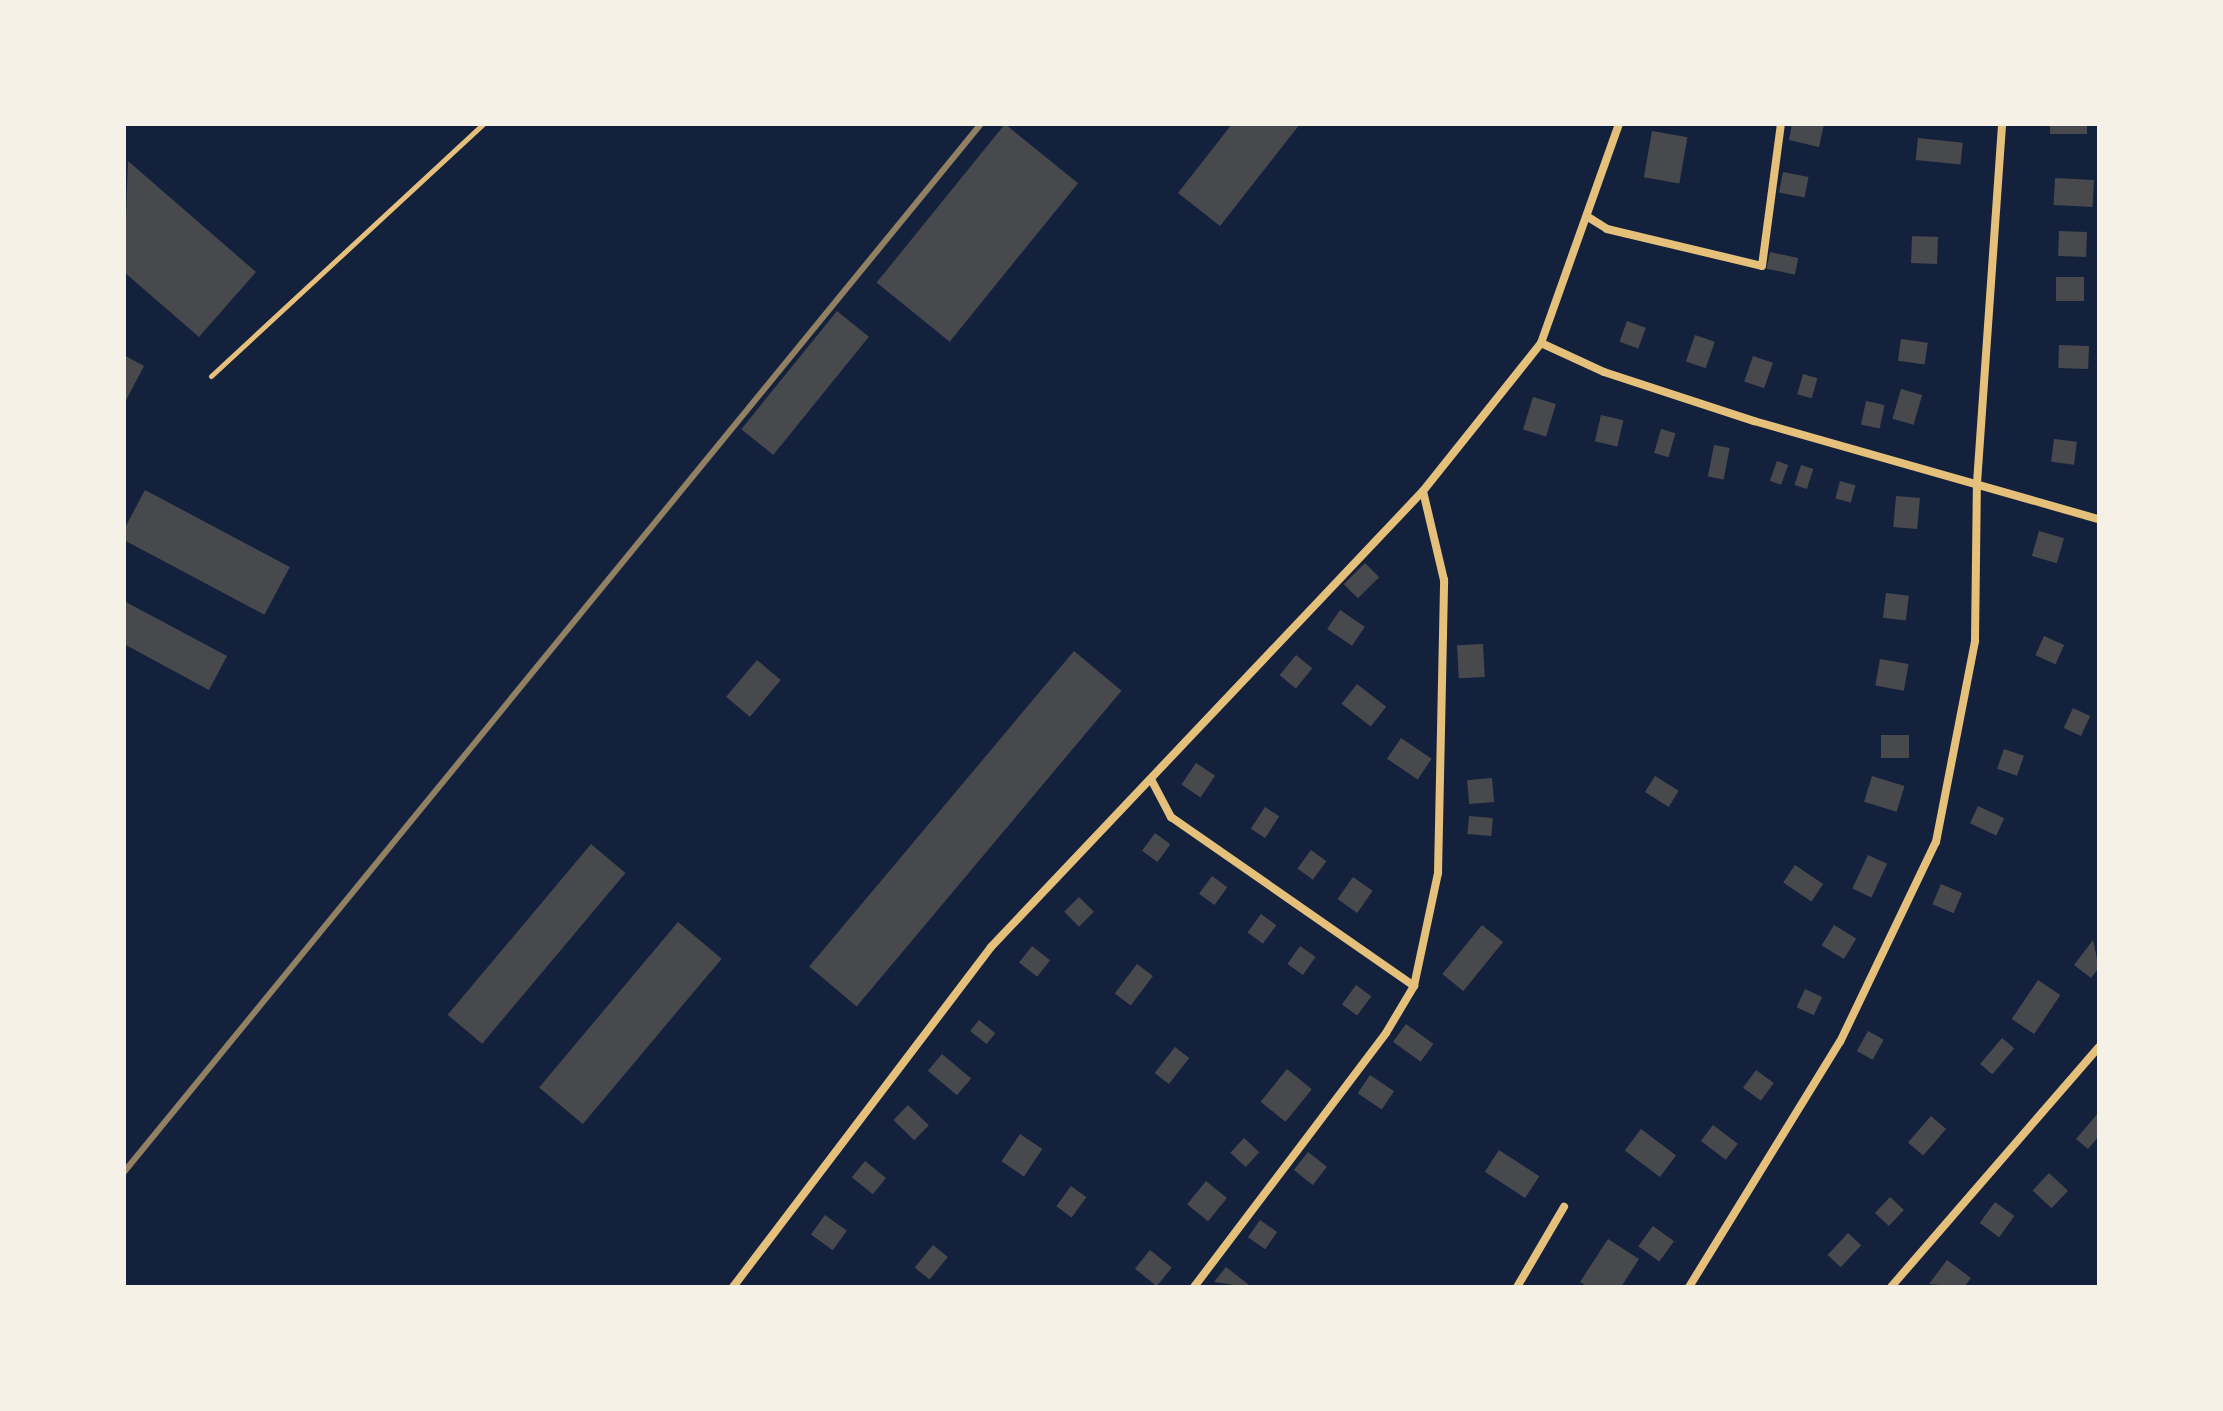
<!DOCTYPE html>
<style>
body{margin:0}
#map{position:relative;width:2223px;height:1411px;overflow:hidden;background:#14213d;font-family:"Fira Sans",sans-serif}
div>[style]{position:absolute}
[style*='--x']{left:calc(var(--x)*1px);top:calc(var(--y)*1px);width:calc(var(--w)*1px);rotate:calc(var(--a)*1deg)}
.building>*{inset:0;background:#48494c;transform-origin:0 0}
.service>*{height:5px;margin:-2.5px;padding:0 2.5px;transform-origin:2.5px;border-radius:2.5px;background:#e5c07b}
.minor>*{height:8px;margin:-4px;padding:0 4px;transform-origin:4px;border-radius:4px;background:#e5c07b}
.rail>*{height:6px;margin:-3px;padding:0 3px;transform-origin:3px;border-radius:3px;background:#918062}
span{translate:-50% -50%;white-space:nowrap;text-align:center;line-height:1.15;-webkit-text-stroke:6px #f6f1e7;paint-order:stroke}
.frame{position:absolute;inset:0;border:126px solid #f6f1e7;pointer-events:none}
</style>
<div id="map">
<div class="building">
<i style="left:1005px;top:124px;width:94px;height:204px;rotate:39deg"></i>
<i style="clip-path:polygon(1232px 124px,1300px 124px,1220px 226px,1178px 193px)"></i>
<i style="clip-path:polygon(1792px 124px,1824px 124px,1819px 147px,1789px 140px)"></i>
<i style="left:2050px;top:124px;width:37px;height:10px"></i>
<i style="left:1652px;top:131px;width:36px;height:47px;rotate:10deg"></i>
<i style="left:1918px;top:138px;width:45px;height:22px;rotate:6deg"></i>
<i style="clip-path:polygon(128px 161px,256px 272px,199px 337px,124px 272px)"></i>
<i style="left:1783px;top:172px;width:26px;height:21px;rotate:11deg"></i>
<i style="left:2055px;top:178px;width:39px;height:27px;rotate:3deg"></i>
<i style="left:2059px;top:231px;width:28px;height:25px;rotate:2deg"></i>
<i style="left:1912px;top:236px;width:26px;height:27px;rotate:2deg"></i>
<i style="left:1770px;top:252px;width:29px;height:17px;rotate:12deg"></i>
<i style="left:2056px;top:277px;width:28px;height:24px"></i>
<i style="left:837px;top:311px;width:41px;height:152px;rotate:39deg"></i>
<i style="left:1627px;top:321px;width:20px;height:22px;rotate:20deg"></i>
<i style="left:1695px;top:335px;width:21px;height:28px;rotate:19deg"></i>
<i style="left:1901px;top:339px;width:27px;height:22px;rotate:8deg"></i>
<i style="left:2059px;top:345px;width:30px;height:23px;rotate:2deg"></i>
<i style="clip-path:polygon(124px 355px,144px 366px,124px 404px)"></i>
<i style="left:1753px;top:356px;width:21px;height:27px;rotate:19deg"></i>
<i style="left:1803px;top:374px;width:15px;height:21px;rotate:16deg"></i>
<i style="left:1901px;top:389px;width:22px;height:31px;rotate:16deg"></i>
<i style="left:1533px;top:397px;width:24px;height:34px;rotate:17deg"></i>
<i style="left:1866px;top:401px;width:19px;height:24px;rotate:12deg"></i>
<i style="left:1601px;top:415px;width:23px;height:27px;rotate:13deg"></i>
<i style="left:1661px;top:429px;width:15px;height:25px;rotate:16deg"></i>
<i style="left:2054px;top:439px;width:23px;height:23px;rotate:7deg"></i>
<i style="left:1714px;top:445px;width:16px;height:32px;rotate:11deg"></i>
<i style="left:1777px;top:461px;width:12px;height:21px;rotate:20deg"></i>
<i style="left:1801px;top:465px;width:13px;height:21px;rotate:18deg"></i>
<i style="left:1840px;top:481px;width:16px;height:18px;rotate:15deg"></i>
<i style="left:145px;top:490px;width:164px;height:54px;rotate:28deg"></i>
<i style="left:1896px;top:496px;width:24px;height:31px;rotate:5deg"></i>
<i style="left:2039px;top:531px;width:26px;height:26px;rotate:16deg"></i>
<i style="left:1365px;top:563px;width:20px;height:30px;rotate:45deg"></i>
<i style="left:1886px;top:593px;width:23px;height:25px;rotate:7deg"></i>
<i style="clip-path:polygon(124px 601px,227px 656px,209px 690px,124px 644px)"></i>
<i style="left:1340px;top:610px;width:30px;height:23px;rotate:34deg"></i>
<i style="left:2044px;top:636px;width:22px;height:21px;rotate:24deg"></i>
<i style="left:1483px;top:644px;width:33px;height:26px;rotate:87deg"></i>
<i style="left:1074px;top:651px;width:62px;height:412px;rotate:40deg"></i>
<i style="left:1296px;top:655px;width:21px;height:26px;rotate:39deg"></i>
<i style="left:1880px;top:659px;width:29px;height:27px;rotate:10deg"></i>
<i style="left:757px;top:660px;width:31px;height:48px;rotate:40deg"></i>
<i style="left:1357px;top:684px;width:37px;height:25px;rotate:38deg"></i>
<i style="left:2073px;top:708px;width:19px;height:22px;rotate:25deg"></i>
<i style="left:1881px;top:735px;width:28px;height:23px"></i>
<i style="left:1401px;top:738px;width:37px;height:25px;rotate:34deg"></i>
<i style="left:2004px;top:749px;width:21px;height:21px;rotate:19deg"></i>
<i style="left:1196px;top:763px;width:23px;height:26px;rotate:34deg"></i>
<i style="left:1655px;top:776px;width:28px;height:19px;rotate:32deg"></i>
<i style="left:1872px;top:776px;width:34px;height:27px;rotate:17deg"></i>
<i style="left:1492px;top:778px;width:24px;height:25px;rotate:85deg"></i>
<i style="left:1978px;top:806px;width:29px;height:19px;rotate:25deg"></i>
<i style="left:1265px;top:807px;width:17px;height:26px;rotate:33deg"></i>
<i style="left:1469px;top:816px;width:24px;height:18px;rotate:5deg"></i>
<i style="left:1155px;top:833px;width:19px;height:22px;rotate:36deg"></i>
<i style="left:591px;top:844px;width:45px;height:223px;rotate:40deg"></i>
<i style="left:1311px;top:850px;width:19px;height:23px;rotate:36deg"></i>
<i style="left:1868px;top:855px;width:21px;height:37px;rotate:25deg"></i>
<i style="left:1795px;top:865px;width:34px;height:21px;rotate:34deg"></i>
<i style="left:1212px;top:876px;width:19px;height:22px;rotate:36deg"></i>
<i style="left:1353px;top:877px;width:24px;height:27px;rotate:35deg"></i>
<i style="left:1941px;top:884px;width:23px;height:22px;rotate:23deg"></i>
<i style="left:1079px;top:897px;width:21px;height:21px;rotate:45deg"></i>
<i style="left:1261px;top:914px;width:19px;height:23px;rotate:36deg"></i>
<i style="left:678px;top:922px;width:57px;height:216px;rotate:40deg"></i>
<i style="left:1482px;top:925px;width:27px;height:63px;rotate:39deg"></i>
<i style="left:1834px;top:925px;width:26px;height:24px;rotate:31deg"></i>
<i style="clip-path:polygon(2093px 940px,2099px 968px,2091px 978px,2074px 965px)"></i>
<i style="left:1032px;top:946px;width:23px;height:21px;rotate:38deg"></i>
<i style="left:1300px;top:946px;width:19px;height:22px;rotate:35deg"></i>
<i style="left:1137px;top:964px;width:20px;height:37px;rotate:37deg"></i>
<i style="left:2038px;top:980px;width:27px;height:47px;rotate:34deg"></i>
<i style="left:1356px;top:985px;width:19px;height:24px;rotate:36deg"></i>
<i style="left:1805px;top:989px;width:19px;height:20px;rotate:25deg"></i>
<i style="left:979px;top:1020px;width:21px;height:14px;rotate:39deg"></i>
<i style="left:1406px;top:1024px;width:34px;height:22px;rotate:36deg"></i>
<i style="left:1868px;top:1031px;width:18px;height:23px;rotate:29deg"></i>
<i style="left:2002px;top:1038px;width:16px;height:34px;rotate:40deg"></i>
<i style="left:1175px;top:1047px;width:18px;height:33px;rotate:38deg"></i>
<i style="left:942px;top:1054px;width:38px;height:22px;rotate:40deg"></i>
<i style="left:1287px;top:1069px;width:32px;height:42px;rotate:39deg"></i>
<i style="left:1756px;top:1070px;width:22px;height:22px;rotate:36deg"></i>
<i style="left:1370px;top:1075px;width:29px;height:22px;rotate:34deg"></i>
<i style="left:908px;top:1105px;width:29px;height:21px;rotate:44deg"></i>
<i style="clip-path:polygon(2099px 1112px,2099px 1136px,2088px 1149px,2076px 1139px)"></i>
<i style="left:1931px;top:1116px;width:20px;height:35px;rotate:41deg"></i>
<i style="left:1713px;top:1125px;width:31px;height:20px;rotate:37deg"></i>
<i style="left:1641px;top:1129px;width:44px;height:27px;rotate:37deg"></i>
<i style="left:1020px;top:1134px;width:27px;height:33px;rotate:34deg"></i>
<i style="left:1244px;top:1138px;width:21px;height:20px;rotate:43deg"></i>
<i style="left:1499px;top:1150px;width:48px;height:26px;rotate:33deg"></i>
<i style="left:1308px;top:1152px;width:24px;height:23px;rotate:38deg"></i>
<i style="left:865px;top:1161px;width:27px;height:21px;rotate:39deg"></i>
<i style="left:2049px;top:1173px;width:26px;height:24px;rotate:43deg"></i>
<i style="left:1206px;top:1181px;width:27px;height:30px;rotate:39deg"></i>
<i style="left:1071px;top:1186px;width:19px;height:25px;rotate:36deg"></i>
<i style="left:1890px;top:1197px;width:19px;height:22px;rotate:43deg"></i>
<i style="left:1995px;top:1202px;width:24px;height:26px;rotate:36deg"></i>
<i style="left:825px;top:1215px;width:27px;height:24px;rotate:36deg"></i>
<i style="left:1260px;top:1220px;width:21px;height:21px;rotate:35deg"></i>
<i style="left:1653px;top:1226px;width:26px;height:25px;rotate:36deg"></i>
<i style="left:1848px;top:1233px;width:18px;height:30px;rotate:43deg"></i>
<i style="clip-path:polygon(1608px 1239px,1639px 1259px,1621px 1287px,1588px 1287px,1580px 1282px)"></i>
<i style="left:933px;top:1245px;width:19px;height:29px;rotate:39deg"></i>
<i style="left:1150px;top:1250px;width:28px;height:24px;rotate:39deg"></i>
<i style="clip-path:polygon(1947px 1260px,1971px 1278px,1964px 1287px,1929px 1284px)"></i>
<i style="clip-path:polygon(1226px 1267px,1249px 1285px,1248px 1287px,1214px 1282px)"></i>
</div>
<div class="service">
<i style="--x:211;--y:376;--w:371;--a:-42.8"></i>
</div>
<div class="minor">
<i style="--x:1588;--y:217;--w:22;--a:32"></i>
<i style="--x:1607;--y:229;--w:159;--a:13.4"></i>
<i style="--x:1762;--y:266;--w:143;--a:-82.4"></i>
<i style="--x:1541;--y:343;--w:69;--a:24.7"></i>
<i style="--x:1604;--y:372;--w:158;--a:18.1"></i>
<i style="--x:1754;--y:421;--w:359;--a:15.9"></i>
<i style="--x:1152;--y:781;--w:41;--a:62.2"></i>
<i style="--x:1171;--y:817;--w:296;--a:34.8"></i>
<i style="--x:733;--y:1287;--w:427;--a:-52.8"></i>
<i style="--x:991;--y:947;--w:628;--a:-46.55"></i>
<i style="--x:1423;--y:491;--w:189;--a:-51.4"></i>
<i style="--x:1541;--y:343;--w:232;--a:-70.4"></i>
<i style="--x:1194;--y:1287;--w:318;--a:-52.9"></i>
<i style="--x:1386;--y:1033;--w:55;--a:-59.2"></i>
<i style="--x:1414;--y:986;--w:116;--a:-78"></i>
<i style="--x:1438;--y:873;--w:293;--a:-88.8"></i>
<i style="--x:1444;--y:580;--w:91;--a:-103.3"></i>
<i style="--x:1517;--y:1287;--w:93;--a:-59.6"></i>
<i style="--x:1689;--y:1287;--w:288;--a:-58.4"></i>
<i style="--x:1840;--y:1042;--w:222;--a:-64.4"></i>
<i style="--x:1936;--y:842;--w:205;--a:-79"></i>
<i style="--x:1975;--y:641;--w:158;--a:-89.3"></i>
<i style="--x:1977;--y:483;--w:360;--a:-86"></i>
<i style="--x:1891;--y:1287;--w:318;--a:-49.1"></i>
</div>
<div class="rail">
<i style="--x:124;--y:1172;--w:1354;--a:-50.73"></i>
</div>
<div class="frame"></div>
</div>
